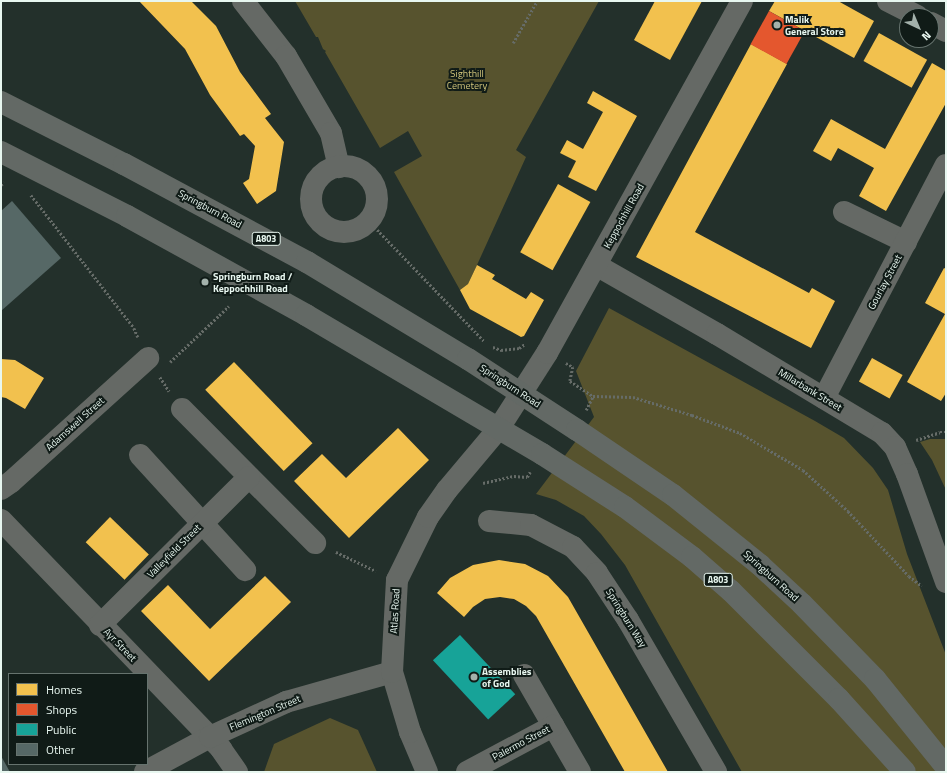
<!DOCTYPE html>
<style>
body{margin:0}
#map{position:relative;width:947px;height:773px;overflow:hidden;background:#23302b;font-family:"Titillium Web",sans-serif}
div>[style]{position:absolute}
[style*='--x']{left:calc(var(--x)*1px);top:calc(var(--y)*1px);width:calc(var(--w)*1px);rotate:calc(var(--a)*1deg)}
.green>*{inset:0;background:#57532e}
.homes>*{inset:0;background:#f2c14e;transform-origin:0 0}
.shops>*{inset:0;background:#e4572e;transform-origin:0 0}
.public>*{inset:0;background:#17a398;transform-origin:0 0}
.building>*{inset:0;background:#566866}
.path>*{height:2.5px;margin-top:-1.25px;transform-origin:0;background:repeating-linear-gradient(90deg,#666c68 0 2px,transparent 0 4px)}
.minor>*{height:22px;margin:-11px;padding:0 11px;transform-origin:11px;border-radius:11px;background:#656965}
.minor>.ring{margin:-11px;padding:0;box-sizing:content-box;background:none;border:22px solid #656965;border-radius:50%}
.major>*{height:22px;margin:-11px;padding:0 11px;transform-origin:11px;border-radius:11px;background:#636965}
.dots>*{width:11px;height:11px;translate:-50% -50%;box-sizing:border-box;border:2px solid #101b17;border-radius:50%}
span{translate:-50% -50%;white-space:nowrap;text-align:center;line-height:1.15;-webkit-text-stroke:4px #101b17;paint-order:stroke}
.shield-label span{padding:1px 3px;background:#101b17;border:1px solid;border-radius:3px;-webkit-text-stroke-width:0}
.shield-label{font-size:9px;color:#e8f7f0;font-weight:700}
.poi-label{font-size:10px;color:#e8f7f0;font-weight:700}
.left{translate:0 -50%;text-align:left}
.park-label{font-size:10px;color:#d0c47b}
.street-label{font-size:10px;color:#e8f7f0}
.frame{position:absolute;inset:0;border:2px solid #e8f7f0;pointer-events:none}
.legend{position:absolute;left:8px;top:673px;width:140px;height:92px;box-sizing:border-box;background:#101b17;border:1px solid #66736e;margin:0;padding:5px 7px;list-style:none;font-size:12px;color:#e8f7f0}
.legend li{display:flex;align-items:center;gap:8px;height:20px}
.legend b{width:20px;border:1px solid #66736e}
.north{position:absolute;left:899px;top:8px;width:40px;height:40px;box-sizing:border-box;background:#101b17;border:1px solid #66736e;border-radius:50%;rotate:136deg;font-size:11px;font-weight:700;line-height:16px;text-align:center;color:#e8f7f0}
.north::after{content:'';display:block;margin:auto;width:14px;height:18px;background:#a3b1ab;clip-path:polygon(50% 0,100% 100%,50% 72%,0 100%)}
</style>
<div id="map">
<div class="green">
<i style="clip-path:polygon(295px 1px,599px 1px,516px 150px,526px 157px,477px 265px,468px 284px,460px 290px,394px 172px,422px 156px,408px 131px,380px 148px,325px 52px,326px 51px,323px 49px,318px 37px,316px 37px)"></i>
<i style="clip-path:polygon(609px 308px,815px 421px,844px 438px,873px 468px,888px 490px,907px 554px,946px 655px,946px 768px,937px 772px,742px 772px,625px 565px,601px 534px,584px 516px,556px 500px,536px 494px,594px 417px,576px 371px)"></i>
<i style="clip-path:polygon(930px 439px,946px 439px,946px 490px,932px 460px,920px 442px)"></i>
<i style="clip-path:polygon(330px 718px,358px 730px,377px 772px,264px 772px,274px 744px)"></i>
</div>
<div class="homes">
<i style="clip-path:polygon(139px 1px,191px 1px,216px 26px,240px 72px,271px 114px,265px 118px,284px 142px,276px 191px,257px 204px,243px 183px,249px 179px,255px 146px,244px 134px,240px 136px,210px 95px,185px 49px)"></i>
<i style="clip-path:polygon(655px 1px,702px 1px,670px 60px,634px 40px)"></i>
<i style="clip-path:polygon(775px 1px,838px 1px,874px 21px,854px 58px,769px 11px)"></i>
<i style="left:879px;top:33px;width:55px;height:32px;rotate:29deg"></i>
<i style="clip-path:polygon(751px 44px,787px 64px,695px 232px,809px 293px,812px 288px,835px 301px,811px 348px,636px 257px)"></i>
<i style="clip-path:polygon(932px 63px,946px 71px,946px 103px,886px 211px,859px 196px,874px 168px,838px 148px,831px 161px,813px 151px,831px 119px,885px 149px)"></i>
<i style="clip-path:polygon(593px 91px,637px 116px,596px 191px,568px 177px,576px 161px,560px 153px,567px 140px,583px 149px,603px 112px,587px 103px)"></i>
<i style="left:558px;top:184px;width:37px;height:78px;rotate:29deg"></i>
<i style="clip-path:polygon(477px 265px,495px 275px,492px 279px,526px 299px,531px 292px,544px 300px,524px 336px,521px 337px,470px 309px,460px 290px,468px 284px)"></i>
<i style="clip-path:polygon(944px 268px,946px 269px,946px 393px,941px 401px,907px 382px,945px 314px,925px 303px)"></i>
<i style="left:872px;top:358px;width:35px;height:27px;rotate:29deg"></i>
<i style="clip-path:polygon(1px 359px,15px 360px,44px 378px,25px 409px,6px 398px,1px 397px)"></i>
<i style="left:234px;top:362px;width:113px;height:40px;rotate:46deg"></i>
<i style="clip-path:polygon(398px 428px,429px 460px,349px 538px,294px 481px,322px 454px,346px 478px)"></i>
<i style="left:110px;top:517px;width:54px;height:35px;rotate:44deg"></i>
<i style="clip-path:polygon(499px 560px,525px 564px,548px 576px,568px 597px,668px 772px,625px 772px,536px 616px,526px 606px,514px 599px,500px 597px,485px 599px,473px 607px,464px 617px,437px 593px,450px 578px,473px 565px)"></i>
<i style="clip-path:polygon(265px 576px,291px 602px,209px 681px,141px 611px,168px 585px,210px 629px)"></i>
</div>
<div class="shops">
<i style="left:769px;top:11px;width:41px;height:38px;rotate:29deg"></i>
</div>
<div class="public">
<i style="left:460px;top:635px;width:81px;height:37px;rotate:47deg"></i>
</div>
<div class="building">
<i style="clip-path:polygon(12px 201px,61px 258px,1px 311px,1px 211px)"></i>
<i style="clip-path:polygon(1px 756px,10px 772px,1px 772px)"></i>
</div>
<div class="path">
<i style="--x:513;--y:43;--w:48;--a:-60.3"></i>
<i style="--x:1;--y:185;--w:4;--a:-45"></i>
<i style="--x:31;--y:195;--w:168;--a:52.2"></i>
<i style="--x:134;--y:328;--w:10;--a:66"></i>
<i style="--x:369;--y:221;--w:166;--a:46.2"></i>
<i style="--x:493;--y:347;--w:9;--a:21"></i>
<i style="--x:501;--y:350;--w:18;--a:-6"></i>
<i style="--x:519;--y:348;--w:7;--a:-34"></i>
<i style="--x:170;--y:362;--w:81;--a:-43.5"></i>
<i style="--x:566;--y:363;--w:8;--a:30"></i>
<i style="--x:573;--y:367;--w:14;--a:102"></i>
<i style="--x:570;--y:381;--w:27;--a:33"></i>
<i style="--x:593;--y:396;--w:40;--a:1.4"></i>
<i style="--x:633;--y:397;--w:62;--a:17"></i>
<i style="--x:692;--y:415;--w:51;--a:20.6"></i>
<i style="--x:740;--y:433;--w:73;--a:30.4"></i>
<i style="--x:803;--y:470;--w:61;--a:42.3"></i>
<i style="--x:848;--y:511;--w:89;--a:46.8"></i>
<i style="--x:909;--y:576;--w:16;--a:38"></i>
<i style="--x:160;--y:377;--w:17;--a:57"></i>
<i style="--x:586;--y:410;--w:16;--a:-63"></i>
<i style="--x:916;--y:440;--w:25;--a:-18"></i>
<i style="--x:940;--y:432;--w:6;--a:0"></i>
<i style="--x:483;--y:483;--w:32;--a:-13"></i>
<i style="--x:514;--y:476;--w:13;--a:4"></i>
<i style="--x:527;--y:477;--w:6;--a:-59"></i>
<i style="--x:336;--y:552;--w:44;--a:25.4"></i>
</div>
<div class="minor">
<i style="--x:243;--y:1;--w:70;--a:52"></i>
<i style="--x:286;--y:56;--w:89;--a:59.7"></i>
<i style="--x:331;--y:133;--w:35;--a:77"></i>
<i style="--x:888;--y:1;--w:33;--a:27"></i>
<i style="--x:931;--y:23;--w:17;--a:28"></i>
<i class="ring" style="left:311px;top:166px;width:44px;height:44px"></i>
<i style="--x:844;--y:212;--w:69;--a:25.8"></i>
<i style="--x:596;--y:265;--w:139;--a:29.7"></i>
<i style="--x:717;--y:334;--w:192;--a:31"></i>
<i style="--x:882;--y:433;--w:19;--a:47"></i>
<i style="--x:895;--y:447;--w:30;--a:66"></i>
<i style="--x:907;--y:474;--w:115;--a:70.1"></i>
<i style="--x:824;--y:398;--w:263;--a:-62.4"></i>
<i style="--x:182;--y:409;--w:189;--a:45.2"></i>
<i style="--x:140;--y:455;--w:156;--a:47.6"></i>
<i style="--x:1;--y:489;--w:12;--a:-35"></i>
<i style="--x:11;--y:482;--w:185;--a:-42.1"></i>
<i style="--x:1;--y:520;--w:318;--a:46.1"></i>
<i style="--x:221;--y:749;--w:28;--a:55"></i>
<i style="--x:489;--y:521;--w:42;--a:5.4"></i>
<i style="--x:531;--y:525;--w:47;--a:27.6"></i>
<i style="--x:573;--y:547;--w:35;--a:47"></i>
<i style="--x:597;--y:573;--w:56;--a:56.6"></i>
<i style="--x:628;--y:620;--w:176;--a:59.9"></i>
<i style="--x:100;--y:625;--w:210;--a:-44.8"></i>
<i style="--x:524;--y:675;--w:112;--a:60"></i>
<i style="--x:145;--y:772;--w:74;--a:-28.3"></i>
<i style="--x:210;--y:737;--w:84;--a:-24.7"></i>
<i style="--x:286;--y:702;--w:110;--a:-15.8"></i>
<i style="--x:427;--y:772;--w:43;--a:-113"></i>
<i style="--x:410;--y:732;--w:63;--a:-106.7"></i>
<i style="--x:392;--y:672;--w:92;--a:-86.9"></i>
<i style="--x:397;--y:580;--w:70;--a:-63.8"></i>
<i style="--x:428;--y:517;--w:33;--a:-55"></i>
<i style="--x:447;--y:490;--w:81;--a:-50"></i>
<i style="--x:499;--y:428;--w:89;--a:-57.4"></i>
<i style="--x:547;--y:353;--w:402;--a:-61"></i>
<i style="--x:467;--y:772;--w:98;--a:-28.1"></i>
</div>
<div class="major">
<i style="--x:1;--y:102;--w:138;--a:26.8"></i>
<i style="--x:124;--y:164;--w:208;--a:28.2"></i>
<i style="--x:307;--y:262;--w:188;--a:31.1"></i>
<i style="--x:468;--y:359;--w:130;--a:33.1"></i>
<i style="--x:577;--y:430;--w:116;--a:34.1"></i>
<i style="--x:673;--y:495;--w:112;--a:38.8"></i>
<i style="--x:760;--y:565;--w:57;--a:42.9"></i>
<i style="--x:802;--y:604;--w:105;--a:45.8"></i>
<i style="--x:875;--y:679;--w:113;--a:51.1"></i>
<i style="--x:1;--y:152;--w:141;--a:26.9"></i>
<i style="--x:127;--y:216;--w:205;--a:28.9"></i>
<i style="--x:306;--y:315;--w:274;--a:30.5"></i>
<i style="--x:542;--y:454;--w:98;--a:32.6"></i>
<i style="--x:625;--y:507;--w:84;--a:36.7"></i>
<i style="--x:692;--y:557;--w:52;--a:41.1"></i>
<i style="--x:731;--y:591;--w:153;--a:45"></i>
<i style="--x:839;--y:699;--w:98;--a:47.9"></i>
</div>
<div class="dots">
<i style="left:777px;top:25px;background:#a3b1ab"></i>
<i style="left:205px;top:282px;background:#a3b1ab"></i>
<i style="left:474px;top:677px;background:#a3b1ab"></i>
</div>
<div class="shield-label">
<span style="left:266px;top:239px">A803</span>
<span style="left:718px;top:580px">A803</span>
</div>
<div class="poi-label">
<span class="left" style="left:785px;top:25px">Malik<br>General Store</span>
<span class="left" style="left:213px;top:282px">Springburn Road /<br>Keppochhill Road</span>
<span class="left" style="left:482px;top:677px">Assemblies<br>of God</span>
</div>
<div class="park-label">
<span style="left:467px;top:79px">Sighthill<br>Cemetery</span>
</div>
<div class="street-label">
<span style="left:210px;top:209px;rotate:28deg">Springburn Road</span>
<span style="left:624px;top:216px;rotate:-61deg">Keppochhill Road</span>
<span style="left:885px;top:282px;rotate:-62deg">Gourlay Street</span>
<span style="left:510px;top:386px;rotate:33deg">Springburn Road</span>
<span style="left:810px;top:390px;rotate:31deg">Millarbank Street</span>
<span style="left:75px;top:424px;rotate:-42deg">Adamswell Street</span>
<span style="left:174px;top:551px;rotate:-45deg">Valleyfield Street</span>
<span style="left:771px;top:576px;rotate:42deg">Springburn Road</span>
<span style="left:395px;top:611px;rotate:-87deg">Atlas Road</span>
<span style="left:626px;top:618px;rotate:58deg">Springburn Way</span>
<span style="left:120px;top:645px;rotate:46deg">Ayr Street</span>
<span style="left:265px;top:713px;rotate:-23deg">Flemington Street</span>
<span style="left:521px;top:743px;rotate:-28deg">Palermo Street</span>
</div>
<div class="frame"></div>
<ul class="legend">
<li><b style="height:11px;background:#f2c14e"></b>Homes</li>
<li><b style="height:11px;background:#e4572e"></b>Shops</li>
<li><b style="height:11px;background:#17a398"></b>Public</li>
<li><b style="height:11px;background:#566866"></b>Other</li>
</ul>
<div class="north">N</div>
</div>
